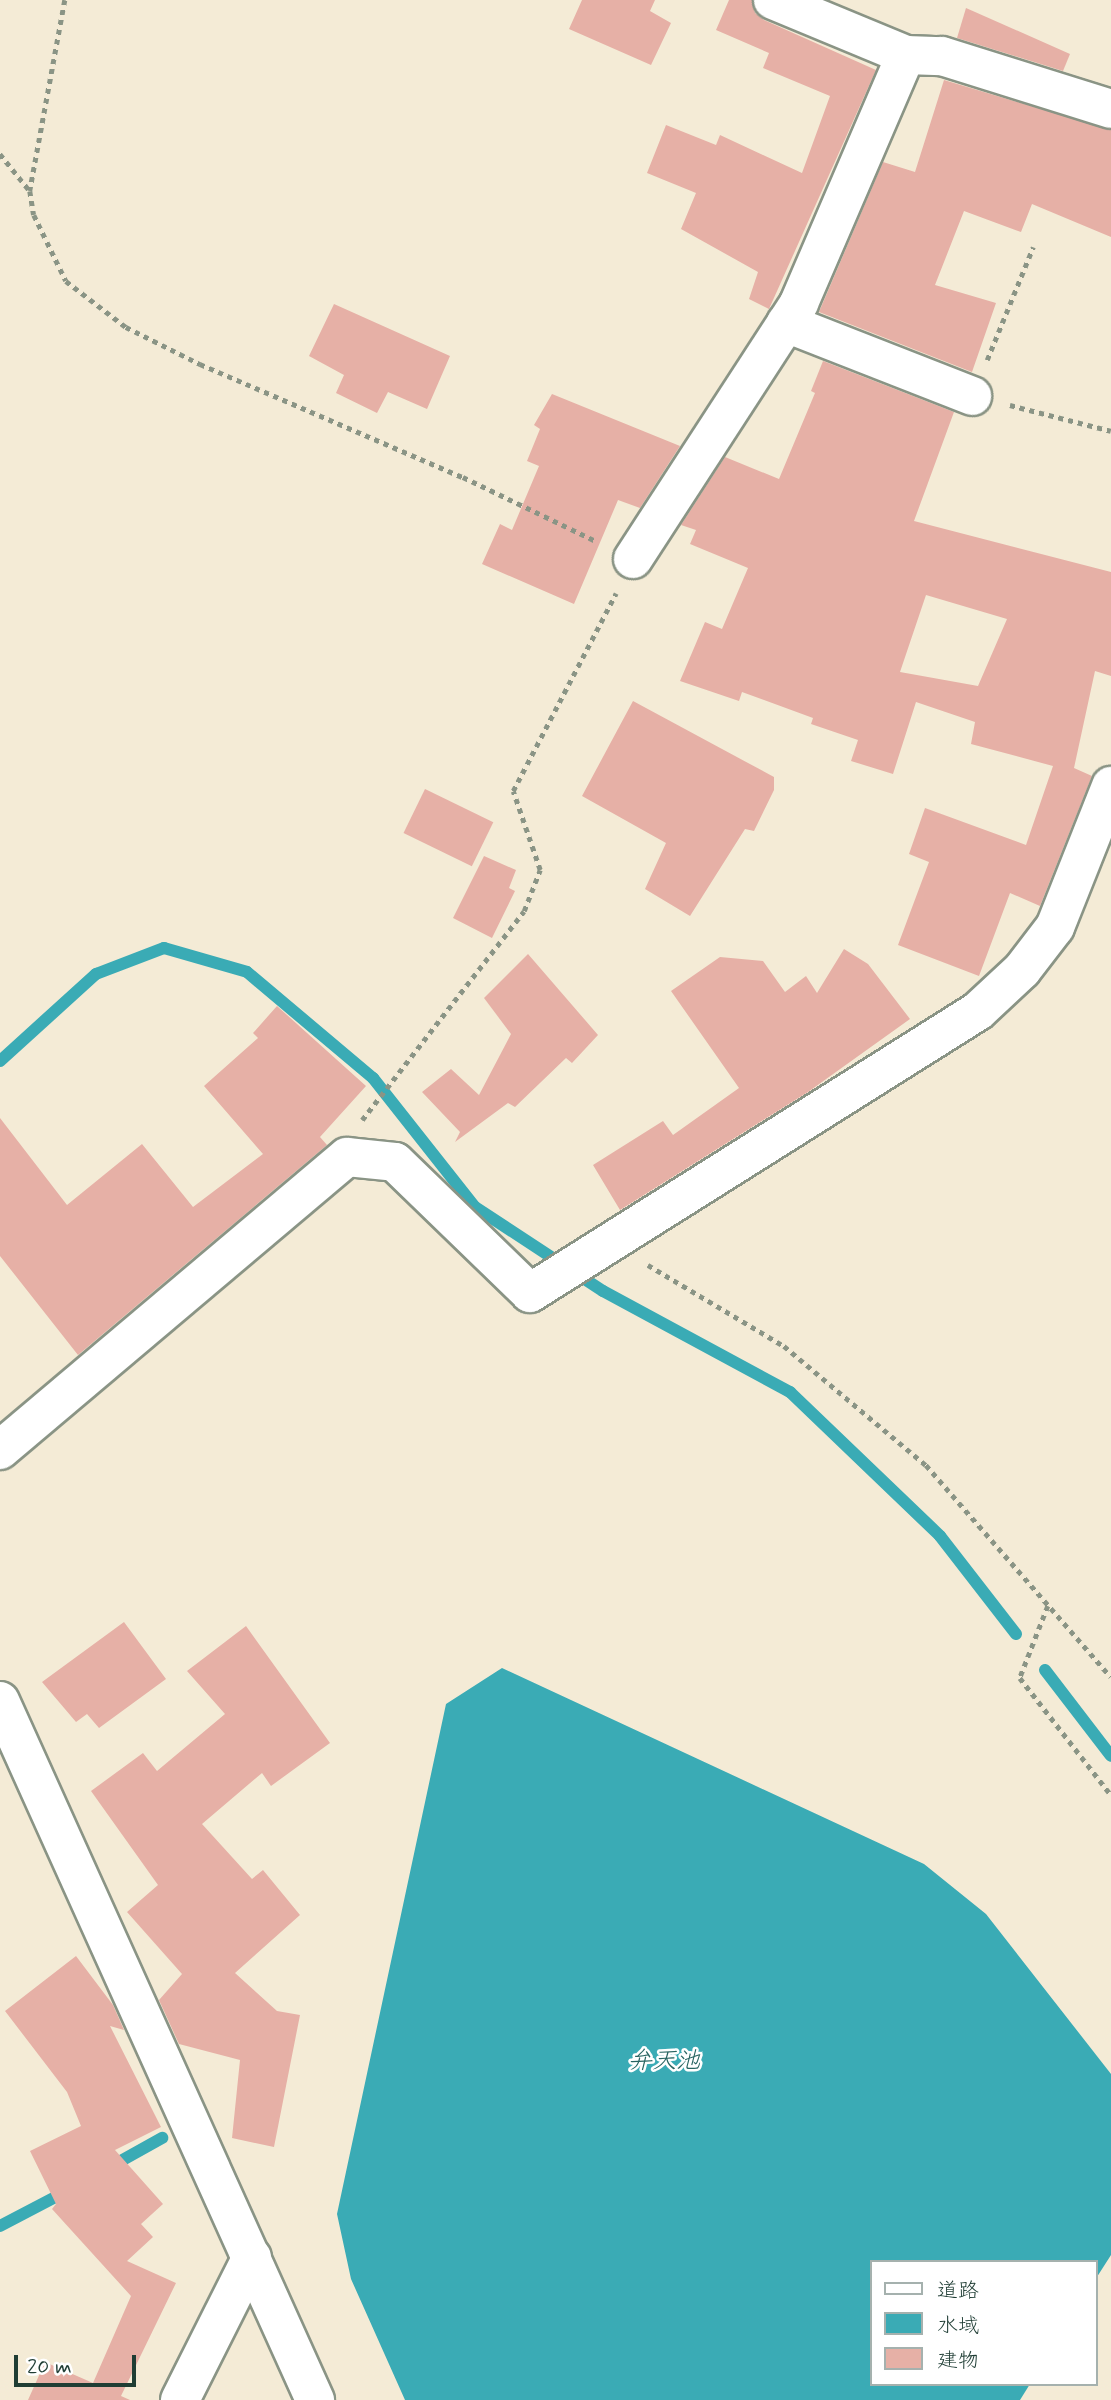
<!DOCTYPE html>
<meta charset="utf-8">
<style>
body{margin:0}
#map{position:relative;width:1111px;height:2400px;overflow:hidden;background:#f4ebd6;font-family:Mynerve,"Klee One",sans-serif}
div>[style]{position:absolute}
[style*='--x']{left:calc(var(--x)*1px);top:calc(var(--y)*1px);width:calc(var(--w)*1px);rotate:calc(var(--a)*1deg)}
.water>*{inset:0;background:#3aabb5}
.stream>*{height:12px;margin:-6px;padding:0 6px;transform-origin:6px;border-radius:6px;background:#3aabb5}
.building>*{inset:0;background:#e6b0a6;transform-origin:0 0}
.path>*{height:4.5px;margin-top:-2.25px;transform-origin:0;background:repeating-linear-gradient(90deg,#8a9485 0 5px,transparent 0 10px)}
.roads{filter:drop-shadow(2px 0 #8a9485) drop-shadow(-2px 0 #8a9485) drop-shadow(0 2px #8a9485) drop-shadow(0 -2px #8a9485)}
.minor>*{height:38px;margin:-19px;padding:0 19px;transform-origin:19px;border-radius:19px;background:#fff}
span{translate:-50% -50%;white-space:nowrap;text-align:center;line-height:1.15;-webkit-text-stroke:5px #fff;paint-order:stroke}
.water-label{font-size:24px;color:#286461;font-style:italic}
.legend{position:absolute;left:870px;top:2260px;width:228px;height:126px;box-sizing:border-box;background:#fff;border:2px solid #a5b1ae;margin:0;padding:9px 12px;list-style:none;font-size:21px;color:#1f3d34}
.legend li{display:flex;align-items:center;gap:14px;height:35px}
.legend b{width:35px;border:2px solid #a5b1ae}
.scale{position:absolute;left:14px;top:2355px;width:122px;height:32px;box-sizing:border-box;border:4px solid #1f3d34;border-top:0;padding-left:9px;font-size:21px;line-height:24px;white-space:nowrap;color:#1f3d34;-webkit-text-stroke:5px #fff;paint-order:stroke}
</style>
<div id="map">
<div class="water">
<i style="clip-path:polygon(502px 1668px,924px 1864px,986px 1914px,1111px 2074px,1111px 2255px,1095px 2280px,1095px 2262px,871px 2262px,871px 2384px,1030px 2384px,1020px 2400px,405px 2400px,351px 2279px,337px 2214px,446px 1704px)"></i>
</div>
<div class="stream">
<i style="--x:0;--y:1061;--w:130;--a:-42.2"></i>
<i style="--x:96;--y:974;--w:73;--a:-20.9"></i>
<i style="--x:164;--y:948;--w:86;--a:16.1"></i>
<i style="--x:247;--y:972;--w:165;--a:40.1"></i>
<i style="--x:373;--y:1078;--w:164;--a:51.7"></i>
<i style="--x:475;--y:1207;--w:153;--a:33.3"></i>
<i style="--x:603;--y:1291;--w:213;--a:28.4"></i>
<i style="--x:790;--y:1392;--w:208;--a:43.8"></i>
<i style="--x:940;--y:1536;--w:124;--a:52.2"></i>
<i style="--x:1045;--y:1670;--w:108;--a:52.5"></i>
<i style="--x:110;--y:2167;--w:60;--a:-29.1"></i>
<i style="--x:0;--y:2226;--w:76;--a:-27.6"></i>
</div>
<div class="building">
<i style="clip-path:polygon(582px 0,655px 0,650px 11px,671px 23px,651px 65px,569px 29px)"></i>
<i style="clip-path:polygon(729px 0,752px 0,755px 13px,764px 20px,876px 70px,769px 309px,749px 299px,758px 272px,681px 229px,696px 193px,647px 173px,666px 125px,716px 145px,720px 135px,802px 173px,830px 96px,763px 68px,769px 53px,716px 30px)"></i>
<i style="clip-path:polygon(966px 8px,1070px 54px,1063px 71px,957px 38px)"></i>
<i style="clip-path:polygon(944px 80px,1111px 130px,1111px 237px,1032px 204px,1021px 232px,964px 211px,935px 285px,996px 303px,972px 372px,819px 312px,883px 162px,915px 172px)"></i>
<i style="clip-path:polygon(334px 304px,450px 356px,427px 409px,388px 392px,377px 413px,336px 393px,344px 375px,309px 356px)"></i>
<i style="clip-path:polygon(evenodd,823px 361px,954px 412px,914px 521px,1111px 572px,1111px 676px,1095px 671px,1074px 768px,1092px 776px,1040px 906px,1010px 893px,979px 976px,898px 945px,929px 862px,909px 854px,925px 808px,1026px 845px,1053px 766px,971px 744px,975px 722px,916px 702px,893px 774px,851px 761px,858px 740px,811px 724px,813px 718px,742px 692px,739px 701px,680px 681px,705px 622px,722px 629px,748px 568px,690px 544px,696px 530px,681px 525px,725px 457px,779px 479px,815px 393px,811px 391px,823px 361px,926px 595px,1007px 619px,978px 686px,900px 672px,926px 595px)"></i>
<i style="clip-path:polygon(552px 394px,680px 446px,640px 508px,618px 500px,574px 604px,482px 564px,500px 524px,512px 530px,539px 466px,527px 461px,540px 429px,534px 425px)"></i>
<i style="clip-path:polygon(633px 701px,774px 777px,774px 790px,754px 831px,745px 829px,690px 916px,645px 889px,666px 843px,582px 796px)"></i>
<i style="left:425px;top:789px;width:76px;height:49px;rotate:26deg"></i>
<i style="clip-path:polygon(484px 856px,516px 870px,509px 888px,515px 891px,492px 938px,453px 918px)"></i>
<i style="clip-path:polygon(844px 949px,868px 964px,910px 1019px,808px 1092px,620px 1210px,593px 1165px,663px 1121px,673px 1135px,739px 1088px,671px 991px,720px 957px,763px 961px,785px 992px,806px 976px,817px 993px)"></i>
<i style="clip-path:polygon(528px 954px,598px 1035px,572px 1063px,566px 1058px,515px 1107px,508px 1103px,455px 1142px,460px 1132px,422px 1092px,451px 1069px,479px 1095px,511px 1034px,484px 998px)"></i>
<i style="clip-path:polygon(277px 1006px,366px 1086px,320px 1137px,327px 1145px,78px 1355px,0 1256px,0 1118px,67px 1205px,142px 1144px,193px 1207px,263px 1154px,204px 1086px,258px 1038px,253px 1033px)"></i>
<i style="clip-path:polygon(124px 1622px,166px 1679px,99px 1728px,87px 1714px,76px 1722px,42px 1682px)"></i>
<i style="clip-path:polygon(246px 1626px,330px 1743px,271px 1786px,262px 1773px,202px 1824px,252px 1879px,263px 1870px,300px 1915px,235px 1973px,277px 2011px,300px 2015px,274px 2147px,232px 2138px,240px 2060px,179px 2044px,159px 2000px,182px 1974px,127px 1912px,158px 1885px,91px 1791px,143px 1753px,157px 1771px,225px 1714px,187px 1671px)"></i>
<i style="clip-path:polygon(76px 1956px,113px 2005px,124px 2030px,110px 2026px,161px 2127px,115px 2150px,163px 2204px,141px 2224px,153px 2237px,127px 2261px,176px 2283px,121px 2396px,130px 2400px,28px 2400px,45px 2362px,93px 2383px,131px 2296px,52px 2209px,56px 2204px,30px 2151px,81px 2126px,67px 2092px,5px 2011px)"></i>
</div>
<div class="path">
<i style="--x:65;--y:0;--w:194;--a:100.4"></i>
<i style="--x:30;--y:191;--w:24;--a:81"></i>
<i style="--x:34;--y:215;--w:73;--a:64.1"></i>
<i style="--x:66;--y:281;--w:76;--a:37.5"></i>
<i style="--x:126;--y:327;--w:83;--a:26.6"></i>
<i style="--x:200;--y:364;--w:286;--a:23.3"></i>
<i style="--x:463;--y:477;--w:148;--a:25.7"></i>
<i style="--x:0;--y:154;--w:48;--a:51"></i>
<i style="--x:987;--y:360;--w:122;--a:-67.8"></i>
<i style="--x:1010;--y:405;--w:104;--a:14.4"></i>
<i style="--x:362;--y:1120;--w:264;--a:-52.2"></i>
<i style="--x:524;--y:911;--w:44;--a:-68.7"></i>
<i style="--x:540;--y:870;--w:83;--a:-108.9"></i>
<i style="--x:513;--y:791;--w:223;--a:-62.5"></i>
<i style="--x:648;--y:1265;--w:158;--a:30.8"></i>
<i style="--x:784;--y:1346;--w:185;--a:40"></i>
<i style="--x:926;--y:1465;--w:281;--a:48.9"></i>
<i style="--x:1048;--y:1606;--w:77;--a:111.3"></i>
<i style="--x:1020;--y:1678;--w:148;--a:52.1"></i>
</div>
<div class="roads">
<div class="minor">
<i style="--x:773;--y:0;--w:144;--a:22.5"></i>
<i style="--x:786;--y:323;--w:200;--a:21.4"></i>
<i style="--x:633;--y:559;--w:305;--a:-57"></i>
<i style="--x:799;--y:303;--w:270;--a:-66.7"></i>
<i style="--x:906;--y:55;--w:36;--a:2"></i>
<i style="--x:942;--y:56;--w:177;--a:17.4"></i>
<i style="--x:0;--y:1450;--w:454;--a:-40.2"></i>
<i style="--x:347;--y:1157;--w:48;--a:5.9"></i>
<i style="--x:395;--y:1162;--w:188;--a:44.1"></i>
<i style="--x:530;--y:1293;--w:529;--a:-32.19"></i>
<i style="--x:978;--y:1011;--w:60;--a:-43"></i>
<i style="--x:1022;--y:970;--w:54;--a:-52.5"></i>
<i style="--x:1055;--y:927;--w:152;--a:-68.3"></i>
<i style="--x:0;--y:1701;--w:767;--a:65.74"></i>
<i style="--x:180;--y:2400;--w:160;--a:-63.3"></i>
</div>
</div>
<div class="water-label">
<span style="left:664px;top:2062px">弁天池</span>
</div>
<ul class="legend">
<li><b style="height:9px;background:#fff"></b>道路</li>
<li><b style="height:19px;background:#3aabb5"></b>水域</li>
<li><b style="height:19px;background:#e6b0a6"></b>建物</li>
</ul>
<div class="scale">20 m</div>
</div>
